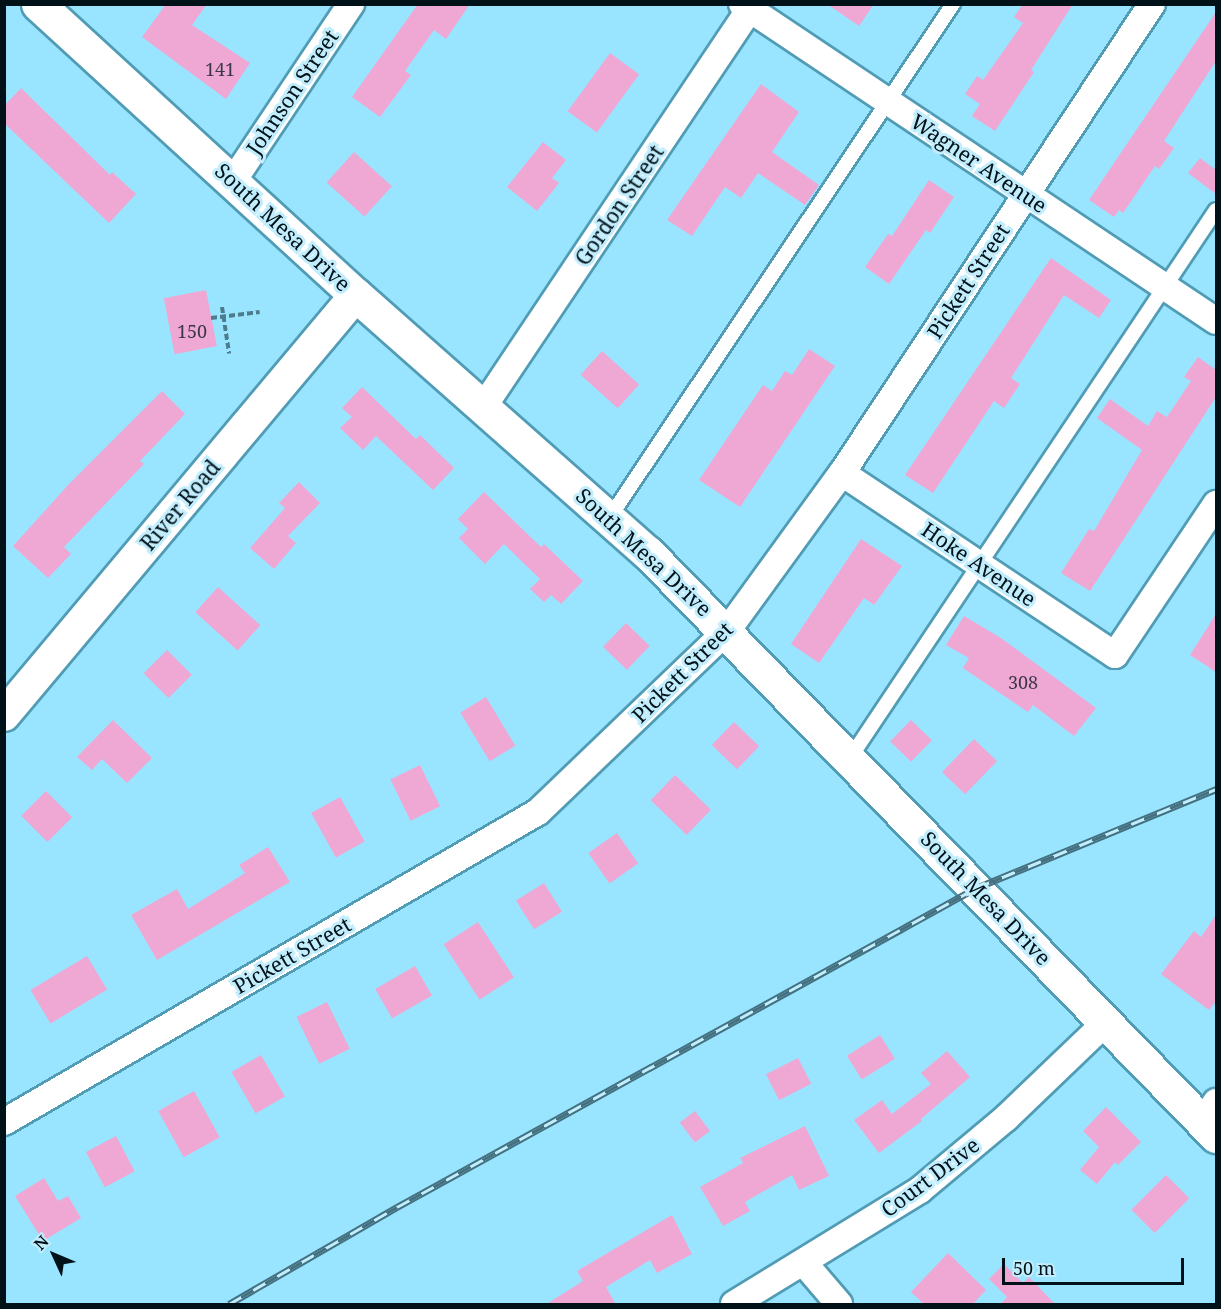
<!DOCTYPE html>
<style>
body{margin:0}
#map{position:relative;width:1221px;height:1309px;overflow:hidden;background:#99e5ff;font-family:"Noto Serif",serif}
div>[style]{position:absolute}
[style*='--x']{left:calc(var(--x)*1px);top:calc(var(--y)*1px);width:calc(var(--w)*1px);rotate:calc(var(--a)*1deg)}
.building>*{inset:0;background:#efa8d4;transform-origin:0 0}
.path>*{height:4px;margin-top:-2px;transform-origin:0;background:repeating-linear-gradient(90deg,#4d7c8d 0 6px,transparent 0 9px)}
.roads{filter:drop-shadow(2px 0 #519cb5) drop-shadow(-2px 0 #519cb5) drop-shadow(0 2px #519cb5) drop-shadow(0 -2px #519cb5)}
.service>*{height:14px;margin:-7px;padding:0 7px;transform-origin:7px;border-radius:7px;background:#fff}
.minor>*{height:26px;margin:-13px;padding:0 13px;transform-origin:13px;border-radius:13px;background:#fff}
.tertiary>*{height:32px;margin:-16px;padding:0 16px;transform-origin:16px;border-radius:16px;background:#fff}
.secondary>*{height:33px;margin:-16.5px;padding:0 16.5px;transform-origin:16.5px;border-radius:16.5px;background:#fff}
.rail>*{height:7px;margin-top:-3.5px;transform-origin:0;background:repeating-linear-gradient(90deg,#c2edfd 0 14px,#44707f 0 28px);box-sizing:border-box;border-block:2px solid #44707f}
span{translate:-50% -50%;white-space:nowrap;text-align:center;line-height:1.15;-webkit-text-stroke:6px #c2edfd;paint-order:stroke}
.number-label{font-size:18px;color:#3c3747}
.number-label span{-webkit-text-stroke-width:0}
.street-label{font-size:21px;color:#001118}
.frame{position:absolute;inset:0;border:6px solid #001118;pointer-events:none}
.north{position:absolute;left:24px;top:1225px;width:60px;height:60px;-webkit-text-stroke:4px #c2edfd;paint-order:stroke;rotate:314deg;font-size:16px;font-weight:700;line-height:24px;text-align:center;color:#001118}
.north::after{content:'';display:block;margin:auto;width:21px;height:27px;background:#001118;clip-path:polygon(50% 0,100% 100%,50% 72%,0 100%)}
.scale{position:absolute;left:1002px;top:1258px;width:182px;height:27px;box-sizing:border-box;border:3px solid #001118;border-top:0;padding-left:8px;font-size:18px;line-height:21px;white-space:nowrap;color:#001118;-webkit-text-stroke:4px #c2edfd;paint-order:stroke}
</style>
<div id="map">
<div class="building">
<i style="clip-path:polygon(166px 4px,207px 4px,192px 25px,250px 63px,226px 99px,142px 37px)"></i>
<i style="clip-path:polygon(418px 4px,470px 4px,446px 39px,434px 30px,405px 71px,411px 75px,380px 117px,352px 97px)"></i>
<i style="clip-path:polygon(827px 4px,874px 4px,859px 26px)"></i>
<i style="clip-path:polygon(1023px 4px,1073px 4px,1031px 70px,1034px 72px,995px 131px,972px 116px,980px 104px,965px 94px,977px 76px,983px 80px,1023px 23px,1014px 17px)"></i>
<i style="clip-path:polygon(1216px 12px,1216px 61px,1164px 141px,1174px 148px,1159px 169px,1155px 166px,1123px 213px,1119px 210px,1114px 217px,1089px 200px)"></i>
<i style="left:610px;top:53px;width:36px;height:72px;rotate:36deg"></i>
<i style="clip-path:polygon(761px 84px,799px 112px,772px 152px,819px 185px,805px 205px,758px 173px,741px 198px,725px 187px,692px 236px,667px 220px)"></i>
<i style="clip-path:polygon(21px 88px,110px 175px,112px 172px,136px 194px,109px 223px,4px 123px,4px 106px)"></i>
<i style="clip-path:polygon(543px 142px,566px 160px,552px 178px,559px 183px,537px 211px,507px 187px)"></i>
<i style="left:354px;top:152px;width:51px;height:41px;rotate:42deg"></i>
<i style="clip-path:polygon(1200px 158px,1216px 170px,1216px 194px,1188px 173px)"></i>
<i style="clip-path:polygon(929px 180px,954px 197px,930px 233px,926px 230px,889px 284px,865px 267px,888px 234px,892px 236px)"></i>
<i style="clip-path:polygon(1051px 258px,1111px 300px,1099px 318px,1064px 295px,1011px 378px,1020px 384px,1004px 408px,994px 401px,933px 493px,905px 475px)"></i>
<i style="left:206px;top:290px;width:57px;height:43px;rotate:79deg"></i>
<i style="clip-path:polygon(809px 349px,835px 366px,740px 507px,699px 480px,763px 385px,772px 391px,785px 371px,792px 375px)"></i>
<i style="left:602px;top:351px;width:50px;height:32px;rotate:42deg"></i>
<i style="clip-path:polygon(1198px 357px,1216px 370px,1216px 397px,1090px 591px,1061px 573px,1089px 529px,1094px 531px,1142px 450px,1097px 418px,1110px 399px,1148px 426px,1157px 411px,1167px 417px,1191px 381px,1184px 377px)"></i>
<i style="clip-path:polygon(362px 387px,416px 439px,420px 435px,454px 468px,433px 490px,376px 436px,363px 450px,340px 428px,352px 417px,342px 408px)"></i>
<i style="clip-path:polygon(162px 391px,185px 414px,140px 461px,144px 464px,64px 547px,71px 554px,48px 578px,13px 546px,69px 484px)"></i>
<i style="clip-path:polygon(299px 482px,320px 503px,288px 536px,296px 543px,274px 569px,250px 548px,285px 508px,279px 503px)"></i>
<i style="clip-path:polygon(484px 492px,541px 547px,544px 544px,583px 581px,561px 604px,551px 595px,544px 602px,530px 589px,540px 579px,504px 544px,485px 564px,459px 538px,468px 529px,458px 519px)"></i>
<i style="clip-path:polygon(861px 539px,902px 566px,874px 605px,864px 598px,819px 663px,791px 644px)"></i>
<i style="left:218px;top:587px;width:57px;height:34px;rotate:42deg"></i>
<i style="clip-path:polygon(1216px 614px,1216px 672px,1190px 655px)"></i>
<i style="clip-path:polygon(964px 616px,1001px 638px,1096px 708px,1074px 736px,1033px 705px,1028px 712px,963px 668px,969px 658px,946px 645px)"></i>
<i style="left:626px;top:623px;width:33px;height:33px;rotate:44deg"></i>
<i style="left:167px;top:650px;width:35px;height:33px;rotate:45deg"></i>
<i style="left:486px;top:697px;width:57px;height:30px;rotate:59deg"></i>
<i style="clip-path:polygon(113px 720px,152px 758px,127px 783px,102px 759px,92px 770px,77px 757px)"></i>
<i style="left:911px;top:720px;width:29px;height:30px;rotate:44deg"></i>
<i style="left:734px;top:722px;width:35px;height:32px;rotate:44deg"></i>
<i style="left:974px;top:739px;width:32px;height:46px;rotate:44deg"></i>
<i style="left:420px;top:765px;width:46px;height:33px;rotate:64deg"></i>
<i style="left:675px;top:775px;width:50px;height:35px;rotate:44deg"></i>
<i style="left:46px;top:791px;width:37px;height:35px;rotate:45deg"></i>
<i style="left:340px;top:797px;width:51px;height:33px;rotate:61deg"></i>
<i style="left:617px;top:833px;width:37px;height:35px;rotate:55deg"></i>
<i style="clip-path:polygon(268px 847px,290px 882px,157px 960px,131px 915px,177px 889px,188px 909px,245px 873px,239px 865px)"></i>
<i style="left:544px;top:883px;width:34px;height:33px;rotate:58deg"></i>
<i style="clip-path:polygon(1216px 915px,1216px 1001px,1209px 1010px,1161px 974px,1194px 931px,1201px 937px)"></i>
<i style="left:478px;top:922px;width:66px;height:41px;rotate:57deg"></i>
<i style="left:87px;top:956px;width:39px;height:66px;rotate:59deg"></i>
<i style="left:415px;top:966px;width:34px;height:46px;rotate:60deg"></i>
<i style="left:327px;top:1002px;width:52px;height:34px;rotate:64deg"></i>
<i style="left:880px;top:1035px;width:28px;height:39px;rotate:58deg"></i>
<i style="clip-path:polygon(947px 1051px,970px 1077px,921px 1119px,922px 1121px,879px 1153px,854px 1120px,882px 1100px,892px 1114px,931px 1084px,921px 1073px)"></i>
<i style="left:261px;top:1055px;width:48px;height:34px;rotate:60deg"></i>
<i style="left:798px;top:1058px;width:29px;height:36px;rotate:63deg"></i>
<i style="left:194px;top:1091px;width:53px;height:41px;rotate:61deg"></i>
<i style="clip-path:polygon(1106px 1107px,1141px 1142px,1118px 1165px,1115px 1162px,1097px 1184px,1080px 1170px,1099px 1147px,1083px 1131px)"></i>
<i style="left:695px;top:1111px;width:25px;height:19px;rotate:53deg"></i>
<i style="clip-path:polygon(805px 1126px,829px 1176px,799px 1190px,792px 1175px,745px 1202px,750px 1211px,723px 1226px,700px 1187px,743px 1163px,740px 1158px)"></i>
<i style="left:116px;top:1136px;width:40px;height:34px;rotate:62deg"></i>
<i style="left:1166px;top:1175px;width:33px;height:49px;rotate:45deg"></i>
<i style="clip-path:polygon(44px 1178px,58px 1201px,68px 1196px,81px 1218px,43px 1241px,15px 1196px)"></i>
<i style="clip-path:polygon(672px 1215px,692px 1254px,657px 1273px,650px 1260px,606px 1287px,616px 1305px,545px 1305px,583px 1281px,577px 1271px)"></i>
<i style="clip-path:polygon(948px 1253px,986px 1290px,972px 1305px,925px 1305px,911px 1292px)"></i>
<i style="clip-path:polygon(1004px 1264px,1023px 1283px,1029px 1277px,1056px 1305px,1000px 1305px,1007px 1297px,989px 1279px)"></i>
</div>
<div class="path">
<i style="--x:222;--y:307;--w:47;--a:81.3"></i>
<i style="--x:211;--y:318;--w:49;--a:-7"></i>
</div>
<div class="roads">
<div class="service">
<i style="--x:610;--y:517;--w:617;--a:-56.23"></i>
<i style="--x:850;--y:758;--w:659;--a:-56.26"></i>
</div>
<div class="minor">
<i style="--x:742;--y:4;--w:570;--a:33.77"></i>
<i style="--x:233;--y:181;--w:213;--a:-56.3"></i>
<i style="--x:484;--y:406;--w:484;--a:-56.2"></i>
<i style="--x:842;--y:473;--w:328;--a:33.7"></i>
<i style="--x:1115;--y:655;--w:182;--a:-56.2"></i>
<i style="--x:4;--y:1122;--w:617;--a:-30.14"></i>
<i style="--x:538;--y:812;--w:262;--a:-43.8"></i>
<i style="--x:727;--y:631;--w:195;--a:-54"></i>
<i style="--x:842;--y:473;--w:562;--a:-56.54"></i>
<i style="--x:1203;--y:1122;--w:24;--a:-57"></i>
<i style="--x:804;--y:1263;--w:54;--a:49.5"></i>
<i style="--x:734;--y:1304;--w:218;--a:-31.5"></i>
<i style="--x:920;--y:1190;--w:112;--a:-39.9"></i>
<i style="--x:1006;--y:1118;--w:139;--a:-43.8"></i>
</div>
<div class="tertiary">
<i style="--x:4;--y:715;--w:548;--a:-50.03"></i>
</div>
<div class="secondary">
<i style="--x:38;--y:4;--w:431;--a:42.5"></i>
<i style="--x:356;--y:295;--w:390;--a:41.5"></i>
<i style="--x:648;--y:553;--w:814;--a:45.75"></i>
</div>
</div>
<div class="rail">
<i style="--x:229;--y:1304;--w:194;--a:-30"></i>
<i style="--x:397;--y:1207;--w:661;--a:-28.85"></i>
<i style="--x:976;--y:888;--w:260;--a:-22.4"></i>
</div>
<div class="number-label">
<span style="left:220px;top:69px">141</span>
<span style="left:192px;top:331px">150</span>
<span style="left:1023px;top:682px">308</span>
</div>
<div class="street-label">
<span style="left:292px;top:92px;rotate:-56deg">Johnson Street</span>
<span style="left:979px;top:163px;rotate:34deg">Wagner Avenue</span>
<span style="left:619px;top:205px;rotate:-56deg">Gordon Street</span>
<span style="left:283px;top:227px;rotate:43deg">South Mesa Drive</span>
<span style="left:968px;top:281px;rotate:-57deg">Pickett Street</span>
<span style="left:180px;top:505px;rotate:-50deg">River Road</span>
<span style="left:644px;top:552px;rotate:43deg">South Mesa Drive</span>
<span style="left:979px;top:564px;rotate:34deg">Hoke Avenue</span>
<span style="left:682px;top:672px;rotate:-45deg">Pickett Street</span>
<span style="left:986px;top:898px;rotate:46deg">South Mesa Drive</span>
<span style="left:292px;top:955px;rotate:-30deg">Pickett Street</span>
<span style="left:930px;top:1177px;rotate:-37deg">Court Drive</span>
</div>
<div class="frame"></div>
<div class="north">N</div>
<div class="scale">50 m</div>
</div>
